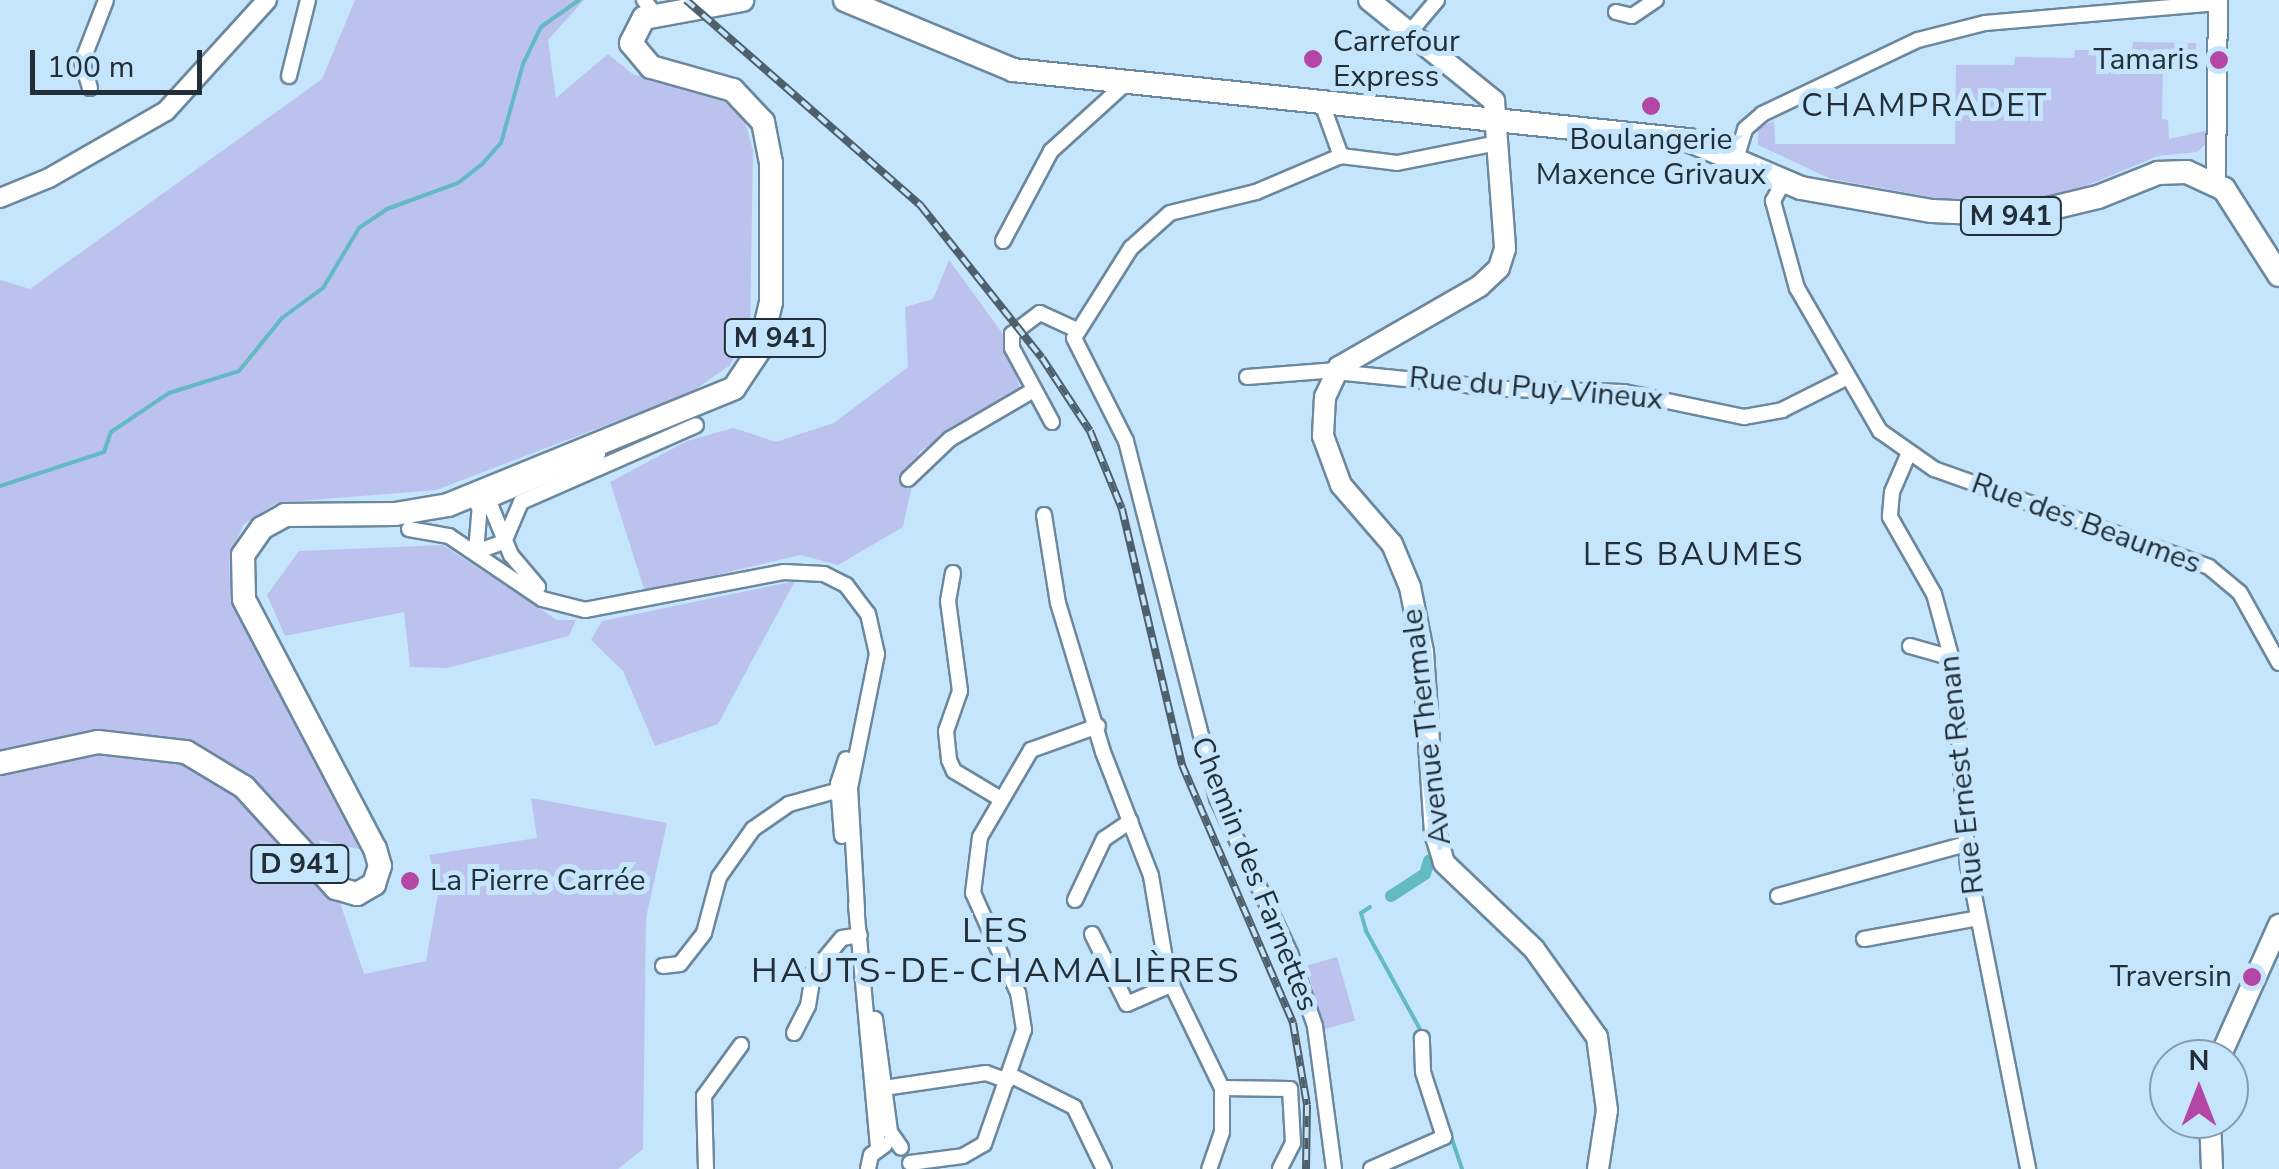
<!DOCTYPE html>
<meta charset="utf-8">
<style>
body{margin:0}
#map{position:relative;width:2279px;height:1169px;overflow:hidden;background:#c5e5fd;font-family:"Nunito Sans",sans-serif}
div>[style]{position:absolute}
[style*='--x']{left:calc(var(--x)*1px);top:calc(var(--y)*1px);width:calc(var(--w)*1px);rotate:calc(var(--a)*1deg)}
.green>*{inset:0;background:#bcc2ee;transform-origin:0 0}
.stream>*{height:4px;margin:-2px;padding:0 2px;transform-origin:2px;border-radius:2px;background:#63bac3}
.canal>*{height:12px;margin:-6px;padding:0 6px;transform-origin:6px;border-radius:6px;background:#63bac3}
.roads{filter:drop-shadow(2px 0 #6b889e) drop-shadow(-2px 0 #6b889e) drop-shadow(0 2px #6b889e) drop-shadow(0 -2px #6b889e)}
.minor>*{height:14px;margin:-7px;padding:0 7px;transform-origin:7px;border-radius:7px;background:#fff}
.tertiary>*{height:18px;margin:-9px;padding:0 9px;transform-origin:9px;border-radius:9px;background:#fff}
.secondary>*{height:20px;margin:-10px;padding:0 10px;transform-origin:10px;border-radius:10px;background:#fff}
.primary>*{height:22px;margin:-11px;padding:0 11px;transform-origin:11px;border-radius:11px;background:#fff}
.rail>*{height:8px;margin-top:-4px;transform-origin:0;background:repeating-linear-gradient(90deg,#c5e5fd 0 11px,#4f606d 0 22px);box-sizing:border-box;border-block:2px solid #4f606d}
.dots>*{width:28px;height:28px;translate:-50% -50%;box-sizing:border-box;border:5px solid #c5e5fd;border-radius:50%}
span{translate:-50% -50%;white-space:nowrap;text-align:center;line-height:1.15;-webkit-text-stroke:10px #c5e5fd;paint-order:stroke}
.shield-label span{padding:2px 8px;background:#c5e5fd;border:2px solid;border-radius:8px;-webkit-text-stroke-width:0}
.shield-label{font-size:28px;color:#232f38;font-weight:700}
.poi-label{font-size:30px;color:#232f38}
.left{translate:0 -50%;text-align:left}
.right{translate:-100% -50%;text-align:right}
.street-label{font-size:30px;color:#232f38}
.neighbourhood-label{font-size:32px;color:#232f38;letter-spacing:2.5px}
.quarter-label{font-size:35px;color:#232f38;letter-spacing:2.5px}
.north{position:absolute;left:2149px;top:1039px;width:100px;height:100px;box-sizing:border-box;background:#c5e5fd;border:2px solid #849cae;border-radius:50%;rotate:0deg;font-size:28px;font-weight:700;line-height:40px;text-align:center;color:#232f38}
.north::after{content:'';display:block;margin:auto;width:35px;height:45px;background:#b446a5;clip-path:polygon(50% 0,100% 100%,50% 72%,0 100%)}
.scale{position:absolute;left:30px;top:50px;width:172px;height:45px;box-sizing:border-box;border:5px solid #232f38;border-top:0;padding-left:12px;font-size:30px;line-height:35px;white-space:nowrap;color:#232f38;-webkit-text-stroke:8px #c5e5fd;paint-order:stroke}
</style>
<div id="map">
<div class="green">
<i style="clip-path:polygon(355px 0,584px 0,548px 40px,556px 98px,608px 54px,634px 75px,713px 92px,744px 119px,753px 150px,750px 332px,729px 366px,690px 393px,436px 490px,276px 503px,243px 525px,229px 561px,231px 597px,367px 851px,319px 840px,364px 974px,426px 961px,439px 888px,429px 855px,537px 838px,531px 798px,667px 823px,646px 918px,643px 1149px,618px 1169px,0 1169px,0 280px,30px 289px,322px 79px)"></i>
<i style="clip-path:polygon(2133px 42px,2196px 43px,2196px 55px,2163px 56px,2162px 119px,2168px 120px,2169px 139px,2209px 130px,2208px 142px,2197px 152px,2158px 156px,2069px 193px,1997px 204px,1959px 202px,1831px 179px,1758px 145px,1758px 128px,1774px 121px,1775px 144px,1955px 144px,1956px 65px,2014px 65px,2015px 57px,2074px 58px,2075px 50px,2132px 50px)"></i>
<i style="clip-path:polygon(949px 260px,1003px 334px,1021px 391px,919px 452px,903px 527px,838px 565px,800px 555px,645px 592px,610px 482px,687px 441px,733px 428px,776px 442px,834px 423px,908px 367px,905px 307px,933px 299px)"></i>
<i style="clip-path:polygon(443px 545px,557px 620px,576px 620px,569px 636px,447px 668px,410px 667px,404px 612px,285px 636px,267px 595px,299px 551px)"></i>
<i style="clip-path:polygon(795px 581px,718px 724px,655px 746px,623px 671px,591px 640px,602px 621px)"></i>
<i style="left:1337px;top:957px;width:66px;height:32px;rotate:74deg"></i>
</div>
<div class="stream">
<i style="--x:0;--y:486;--w:109;--a:-18.1"></i>
<i style="--x:104;--y:452;--w:21;--a:-71"></i>
<i style="--x:111;--y:432;--w:70;--a:-33.9"></i>
<i style="--x:169;--y:393;--w:73;--a:-17.4"></i>
<i style="--x:239;--y:371;--w:68;--a:-50.9"></i>
<i style="--x:282;--y:318;--w:51;--a:-36.2"></i>
<i style="--x:323;--y:288;--w:70;--a:-59"></i>
<i style="--x:359;--y:228;--w:34;--a:-34"></i>
<i style="--x:387;--y:209;--w:76;--a:-20.1"></i>
<i style="--x:458;--y:183;--w:31;--a:-38"></i>
<i style="--x:482;--y:164;--w:28;--a:-48"></i>
<i style="--x:501;--y:143;--w:82;--a:-74.4"></i>
<i style="--x:523;--y:64;--w:41;--a:-64.1"></i>
<i style="--x:541;--y:27;--w:47;--a:-35.4"></i>
<i style="--x:1370;--y:907;--w:11;--a:146"></i>
<i style="--x:1361;--y:913;--w:19;--a:74"></i>
<i style="--x:1366;--y:931;--w:116;--a:61.2"></i>
<i style="--x:1445;--y:1118;--w:54;--a:71.6"></i>
</div>
<div class="canal">
<i style="--x:1391;--y:896;--w:40;--a:-32.9"></i>
<i style="--x:1425;--y:874;--w:14;--a:-73"></i>
</div>
<div class="roads">
<div class="minor">
<i style="--x:644;--y:0;--w:21;--a:53"></i>
<i style="--x:1616;--y:12;--w:16;--a:14"></i>
<i style="--x:1632;--y:16;--w:29;--a:-34"></i>
<i style="--x:1410;--y:32;--w:42;--a:-49.8"></i>
<i style="--x:289;--y:76;--w:78;--a:-76"></i>
<i style="--x:90;--y:88;--w:27;--a:-107"></i>
<i style="--x:82;--y:62;--w:66;--a:-68.8"></i>
<i style="--x:1321;--y:101;--w:59;--a:70"></i>
<i style="--x:1736;--y:159;--w:31;--a:-73"></i>
<i style="--x:1745;--y:129;--w:23;--a:-41"></i>
<i style="--x:1762;--y:114;--w:173;--a:-25.4"></i>
<i style="--x:1918;--y:40;--w:69;--a:-14.2"></i>
<i style="--x:1985;--y:23;--w:234;--a:-4.9"></i>
<i style="--x:1784;--y:181;--w:23;--a:119"></i>
<i style="--x:1773;--y:201;--w:90;--a:74.6"></i>
<i style="--x:1797;--y:288;--w:165;--a:59.9"></i>
<i style="--x:1880;--y:431;--w:66;--a:35.1"></i>
<i style="--x:1934;--y:469;--w:292;--a:19.6"></i>
<i style="--x:2209;--y:567;--w:40;--a:40"></i>
<i style="--x:2240;--y:593;--w:80;--a:60.9"></i>
<i style="--x:1003;--y:241;--w:102;--a:-61.9"></i>
<i style="--x:1051;--y:151;--w:103;--a:-42.2"></i>
<i style="--x:1335;--y:372;--w:172;--a:5.7"></i>
<i style="--x:1506;--y:389;--w:118;--a:1.5"></i>
<i style="--x:1624;--y:392;--w:123;--a:11.8"></i>
<i style="--x:1744;--y:417;--w:39;--a:-10"></i>
<i style="--x:1782;--y:410;--w:72;--a:-26.6"></i>
<i style="--x:1247;--y:377;--w:90;--a:-4.4"></i>
<i style="--x:1052;--y:422;--w:84;--a:-118.4"></i>
<i style="--x:1012;--y:348;--w:14;--a:-90"></i>
<i style="--x:1012;--y:334;--w:35;--a:-37"></i>
<i style="--x:1040;--y:313;--w:41;--a:24.7"></i>
<i style="--x:598;--y:454;--w:128;--a:157"></i>
<i style="--x:480;--y:504;--w:48;--a:94.8"></i>
<i style="--x:476;--y:552;--w:30;--a:-20"></i>
<i style="--x:504;--y:542;--w:43;--a:-67"></i>
<i style="--x:521;--y:502;--w:191;--a:-23.7"></i>
<i style="--x:1908;--y:455;--w:40;--a:113.4"></i>
<i style="--x:1892;--y:492;--w:25;--a:95"></i>
<i style="--x:1890;--y:517;--w:89;--a:60.3"></i>
<i style="--x:1934;--y:594;--w:76;--a:74.7"></i>
<i style="--x:1954;--y:667;--w:198;--a:86"></i>
<i style="--x:1968;--y:865;--w:310;--a:78.8"></i>
<i style="--x:908;--y:479;--w:58;--a:-43.6"></i>
<i style="--x:950;--y:439;--w:97;--a:-30.3"></i>
<i style="--x:477;--y:504;--w:16;--a:18"></i>
<i style="--x:492;--y:509;--w:50;--a:67.6"></i>
<i style="--x:511;--y:555;--w:42;--a:49.8"></i>
<i style="--x:1044;--y:515;--w:89;--a:81"></i>
<i style="--x:1058;--y:603;--w:156;--a:73.2"></i>
<i style="--x:1103;--y:752;--w:133;--a:68.8"></i>
<i style="--x:1151;--y:876;--w:102;--a:80.4"></i>
<i style="--x:1168;--y:977;--w:123;--a:64.1"></i>
<i style="--x:1222;--y:1088;--w:44;--a:90"></i>
<i style="--x:1222;--y:1132;--w:39;--a:109"></i>
<i style="--x:409;--y:529;--w:41;--a:9.9"></i>
<i style="--x:449;--y:536;--w:112;--a:34.1"></i>
<i style="--x:542;--y:599;--w:44;--a:14.3"></i>
<i style="--x:585;--y:610;--w:203;--a:-10.8"></i>
<i style="--x:784;--y:572;--w:40;--a:2.9"></i>
<i style="--x:824;--y:574;--w:25;--a:27"></i>
<i style="--x:846;--y:585;--w:36;--a:53"></i>
<i style="--x:868;--y:614;--w:41;--a:77.3"></i>
<i style="--x:877;--y:654;--w:137;--a:101.4"></i>
<i style="--x:850;--y:788;--w:123;--a:86.7"></i>
<i style="--x:953;--y:573;--w:28;--a:100"></i>
<i style="--x:948;--y:601;--w:91;--a:82.4"></i>
<i style="--x:960;--y:691;--w:42;--a:109.3"></i>
<i style="--x:946;--y:731;--w:29;--a:84"></i>
<i style="--x:949;--y:760;--w:12;--a:66"></i>
<i style="--x:954;--y:771;--w:55;--a:30.8"></i>
<i style="--x:1910;--y:646;--w:44;--a:15.9"></i>
<i style="--x:842;--y:836;--w:52;--a:-94.4"></i>
<i style="--x:838;--y:784;--w:26;--a:-72"></i>
<i style="--x:1778;--y:896;--w:195;--a:-15.5"></i>
<i style="--x:1075;--y:900;--w:68;--a:-64.6"></i>
<i style="--x:1104;--y:839;--w:32;--a:-34"></i>
<i style="--x:856;--y:905;--w:244;--a:84.8"></i>
<i style="--x:1092;--y:934;--w:78;--a:63.4"></i>
<i style="--x:1127;--y:1004;--w:48;--a:-23.4"></i>
<i style="--x:1864;--y:939;--w:116;--a:-10.4"></i>
<i style="--x:663;--y:966;--w:17;--a:-7"></i>
<i style="--x:680;--y:964;--w:39;--a:-52"></i>
<i style="--x:704;--y:933;--w:58;--a:-75"></i>
<i style="--x:719;--y:877;--w:59;--a:-54.7"></i>
<i style="--x:753;--y:829;--w:44;--a:-34.8"></i>
<i style="--x:789;--y:804;--w:56;--a:-15.5"></i>
<i style="--x:875;--y:1019;--w:114;--a:82.4"></i>
<i style="--x:890;--y:1132;--w:19;--a:55"></i>
<i style="--x:794;--y:1033;--w:30;--a:-63"></i>
<i style="--x:808;--y:1006;--w:33;--a:-81"></i>
<i style="--x:813;--y:973;--w:45;--a:-50.4"></i>
<i style="--x:842;--y:938;--w:18;--a:-9"></i>
<i style="--x:1010;--y:1075;--w:72;--a:26.6"></i>
<i style="--x:1074;--y:1107;--w:69;--a:64.2"></i>
<i style="--x:884;--y:1088;--w:103;--a:-8.4"></i>
<i style="--x:986;--y:1073;--w:23;--a:20"></i>
<i style="--x:1222;--y:1088;--w:68;--a:0.8"></i>
<i style="--x:1290;--y:1089;--w:54;--a:86.8"></i>
<i style="--x:1293;--y:1143;--w:29;--a:117"></i>
<i style="--x:910;--y:1163;--w:53;--a:-7.5"></i>
<i style="--x:963;--y:1156;--w:24;--a:-30"></i>
<i style="--x:984;--y:1144;--w:121;--a:-70.7"></i>
<i style="--x:1024;--y:1030;--w:37;--a:-99"></i>
<i style="--x:1018;--y:993;--w:110;--a:-114.2"></i>
<i style="--x:973;--y:893;--w:56;--a:-82.9"></i>
<i style="--x:980;--y:837;--w:101;--a:-59.6"></i>
<i style="--x:1031;--y:750;--w:71;--a:-19.7"></i>
<i style="--x:706;--y:1169;--w:73;--a:-91.6"></i>
<i style="--x:704;--y:1096;--w:63;--a:-54"></i>
<i style="--x:868;--y:1169;--w:14;--a:-78"></i>
<i style="--x:871;--y:1155;--w:17;--a:-36"></i>
<i style="--x:1334;--y:1169;--w:144;--a:-97.6"></i>
<i style="--x:1315;--y:1026;--w:77;--a:-108.9"></i>
<i style="--x:1290;--y:953;--w:171;--a:-115.2"></i>
<i style="--x:1217;--y:798;--w:368;--a:-104.3"></i>
<i style="--x:1126;--y:441;--w:115;--a:-116.8"></i>
<i style="--x:1074;--y:338;--w:107;--a:-57.7"></i>
<i style="--x:1131;--y:248;--w:52;--a:-41.9"></i>
<i style="--x:1170;--y:213;--w:89;--a:-13.7"></i>
<i style="--x:1256;--y:192;--w:92;--a:-23"></i>
<i style="--x:1341;--y:156;--w:56;--a:7.1"></i>
<i style="--x:1397;--y:163;--w:98;--a:-11.2"></i>
<i style="--x:1371;--y:1169;--w:80;--a:-23.7"></i>
<i style="--x:1444;--y:1137;--w:68;--a:-107.9"></i>
<i style="--x:1423;--y:1072;--w:34;--a:-92"></i>
</div>
<div class="tertiary">
<i style="--x:2216;--y:184;--w:184;--a:-89.4"></i>
<i style="--x:0;--y:198;--w:53;--a:-22.2"></i>
<i style="--x:49;--y:178;--w:135;--a:-29.8"></i>
<i style="--x:166;--y:111;--w:150;--a:-47.7"></i>
</div>
<div class="secondary">
<i style="--x:1369;--y:0;--w:161;--a:38.9"></i>
<i style="--x:1494;--y:101;--w:148;--a:85.7"></i>
<i style="--x:1505;--y:249;--w:20;--a:108"></i>
<i style="--x:1499;--y:268;--w:26;--a:137"></i>
<i style="--x:1480;--y:286;--w:163;--a:150.1"></i>
<i style="--x:1339;--y:367;--w:33;--a:115"></i>
<i style="--x:1325;--y:397;--w:39;--a:93"></i>
<i style="--x:1323;--y:436;--w:52;--a:69.8"></i>
<i style="--x:1341;--y:485;--w:78;--a:49.2"></i>
<i style="--x:1392;--y:544;--w:47;--a:67.3"></i>
<i style="--x:1410;--y:587;--w:66;--a:78.7"></i>
<i style="--x:1423;--y:652;--w:181;--a:86.2"></i>
<i style="--x:1435;--y:833;--w:31;--a:73"></i>
<i style="--x:1444;--y:863;--w:124;--a:43.7"></i>
<i style="--x:1534;--y:949;--w:108;--a:54.4"></i>
<i style="--x:1597;--y:1037;--w:74;--a:82.2"></i>
<i style="--x:1607;--y:1110;--w:60;--a:98.7"></i>
<i style="--x:2219;--y:1059;--w:147;--a:-65.9"></i>
<i style="--x:2210;--y:1119;--w:50;--a:87.7"></i>
</div>
<div class="primary">
<i style="--x:845;--y:0;--w:182;--a:22.6"></i>
<i style="--x:1013;--y:70;--w:679;--a:5.92"></i>
<i style="--x:1688;--y:140;--w:123;--a:23"></i>
<i style="--x:1801;--y:188;--w:133;--a:10"></i>
<i style="--x:1932;--y:211;--w:91;--a:2.5"></i>
<i style="--x:2023;--y:215;--w:77;--a:-13.5"></i>
<i style="--x:2098;--y:197;--w:65;--a:-21.8"></i>
<i style="--x:2158;--y:173;--w:29;--a:-2"></i>
<i style="--x:2187;--y:172;--w:41;--a:24.7"></i>
<i style="--x:2224;--y:189;--w:102;--a:57.4"></i>
<i style="--x:0;--y:763;--w:100;--a:-12.1"></i>
<i style="--x:98;--y:742;--w:89;--a:6.5"></i>
<i style="--x:186;--y:752;--w:68;--a:31.1"></i>
<i style="--x:244;--y:787;--w:137;--a:47.7"></i>
<i style="--x:336;--y:888;--w:22;--a:16"></i>
<i style="--x:357;--y:894;--w:20;--a:-30"></i>
<i style="--x:374;--y:884;--w:19;--a:-72"></i>
<i style="--x:380;--y:866;--w:18;--a:-106"></i>
<i style="--x:375;--y:849;--w:282;--a:-117.7"></i>
<i style="--x:244;--y:599;--w:44;--a:-91.3"></i>
<i style="--x:243;--y:555;--w:33;--a:-55"></i>
<i style="--x:262;--y:528;--w:26;--a:-29"></i>
<i style="--x:285;--y:515;--w:110;--a:-0.5"></i>
<i style="--x:395;--y:514;--w:54;--a:-9.6"></i>
<i style="--x:448;--y:505;--w:309;--a:-22.2"></i>
<i style="--x:734;--y:388;--w:47;--a:-56.3"></i>
<i style="--x:760;--y:349;--w:48;--a:-76.8"></i>
<i style="--x:771;--y:302;--w:139;--a:-90"></i>
<i style="--x:771;--y:163;--w:42;--a:-101"></i>
<i style="--x:763;--y:122;--w:44;--a:-133.2"></i>
<i style="--x:733;--y:90;--w:85;--a:-164.3"></i>
<i style="--x:651;--y:67;--w:31;--a:-130"></i>
<i style="--x:631;--y:43;--w:28;--a:-63"></i>
<i style="--x:644;--y:18;--w:100;--a:-10.4"></i>
</div>
</div>
<div class="rail">
<i style="--x:686;--y:0;--w:313;--a:41.2"></i>
<i style="--x:921;--y:206;--w:194;--a:51.5"></i>
<i style="--x:1042;--y:358;--w:87;--a:56.7"></i>
<i style="--x:1090;--y:431;--w:84;--a:67.7"></i>
<i style="--x:1122;--y:509;--w:263;--a:76.8"></i>
<i style="--x:1182;--y:765;--w:281;--a:66.7"></i>
<i style="--x:1293;--y:1023;--w:83;--a:80.3"></i>
<i style="--x:1307;--y:1105;--w:64;--a:90.9"></i>
</div>
<div class="dots">
<i style="left:1313px;top:59px;background:#b446a5"></i>
<i style="left:2219px;top:60px;background:#b446a5"></i>
<i style="left:1651px;top:106px;background:#b446a5"></i>
<i style="left:410px;top:881px;background:#b446a5"></i>
<i style="left:2252px;top:977px;background:#b446a5"></i>
</div>
<div class="shield-label">
<span style="left:2011px;top:216px">M 941</span>
<span style="left:775px;top:338px">M 941</span>
<span style="left:300px;top:864px">D 941</span>
</div>
<div class="poi-label">
<span class="left" style="left:1333px;top:59px">Carrefour<br>Express</span>
<span class="right" style="left:2199px;top:60px">Tamaris</span>
<span style="left:1651px;top:157px">Boulangerie<br>Maxence Grivaux</span>
<span class="left" style="left:430px;top:881px">La Pierre Carrée</span>
<span class="right" style="left:2232px;top:977px">Traversin</span>
</div>
<div class="street-label">
<span style="left:1536px;top:389px;rotate:5deg">Rue du Puy Vineux</span>
<span style="left:2086px;top:524px;rotate:20deg">Rue des Beaumes</span>
<span style="left:1427px;top:727px;rotate:-97deg">Avenue Thermale</span>
<span style="left:1962px;top:775px;rotate:-96deg">Rue Ernest Renan</span>
<span style="left:1254px;top:874px;rotate:68deg">Chemin des Farnettes</span>
</div>
<div class="neighbourhood-label">
<span style="left:1925px;top:106px">CHAMPRADET</span>
<span style="left:1694px;top:555px">LES BAUMES</span>
</div>
<div class="quarter-label">
<span style="left:996px;top:951px">LES<br>HAUTS-DE-CHAMALIÈRES</span>
</div>
<div class="north">N</div>
<div class="scale">100 m</div>
</div>
